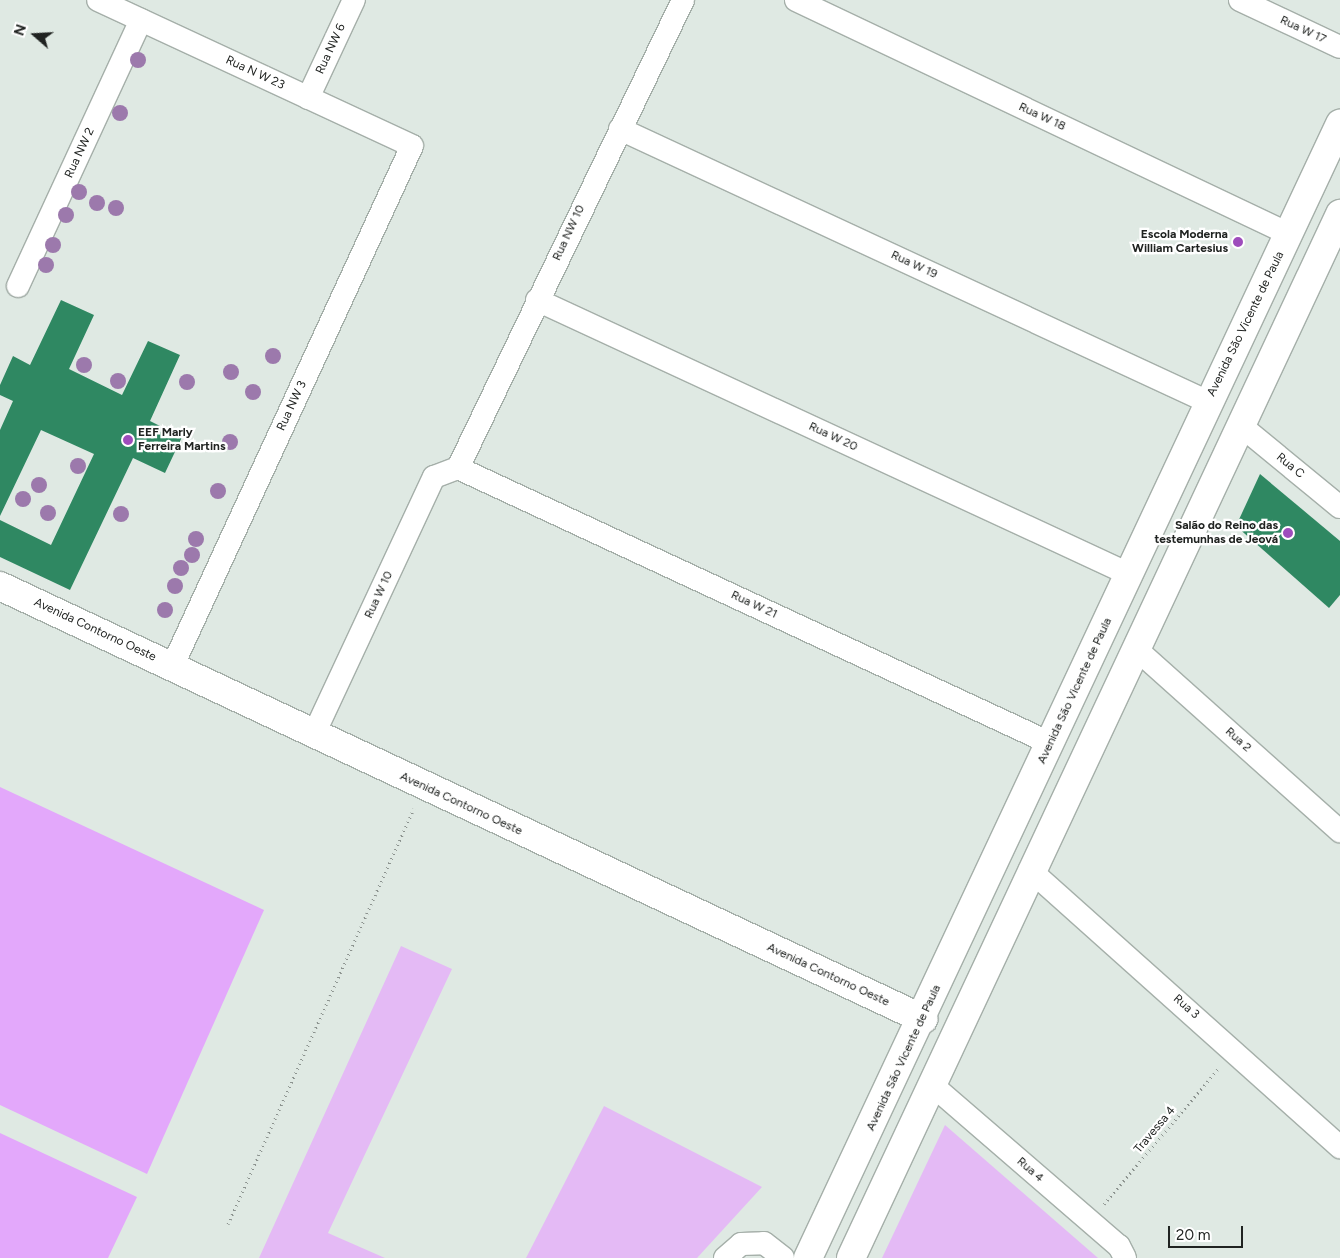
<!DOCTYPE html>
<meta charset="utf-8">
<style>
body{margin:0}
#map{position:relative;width:1340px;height:1258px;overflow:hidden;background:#dfe9e3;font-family:Figtree,sans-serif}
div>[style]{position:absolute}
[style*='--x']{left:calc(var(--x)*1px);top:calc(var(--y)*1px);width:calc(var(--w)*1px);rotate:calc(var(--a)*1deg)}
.green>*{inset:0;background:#e4baf5}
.water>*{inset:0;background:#e3a8fb}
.building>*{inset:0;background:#2f8862}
.path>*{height:3px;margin-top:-1.5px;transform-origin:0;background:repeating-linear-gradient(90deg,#8c938f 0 1px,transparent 0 5px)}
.roads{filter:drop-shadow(1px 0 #a5afa9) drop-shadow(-1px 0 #a5afa9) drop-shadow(0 1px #a5afa9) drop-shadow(0 -1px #a5afa9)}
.street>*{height:22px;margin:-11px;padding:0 11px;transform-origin:11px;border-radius:11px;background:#fff}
.secondary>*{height:28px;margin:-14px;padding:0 14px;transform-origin:14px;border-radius:14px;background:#fff}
.primary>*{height:28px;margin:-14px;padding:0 14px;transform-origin:14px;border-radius:14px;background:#fff}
.trees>*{width:16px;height:16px;margin:-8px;border-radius:50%;background:#9c79ac}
.dots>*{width:14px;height:14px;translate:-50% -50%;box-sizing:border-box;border:2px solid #fff;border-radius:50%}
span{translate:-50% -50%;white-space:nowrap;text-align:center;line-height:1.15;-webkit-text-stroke:4.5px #fff;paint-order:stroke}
.street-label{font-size:12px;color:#202321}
.poi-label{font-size:12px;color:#202321;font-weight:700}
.right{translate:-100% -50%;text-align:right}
.left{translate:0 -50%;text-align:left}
.north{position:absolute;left:10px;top:10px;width:50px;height:50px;-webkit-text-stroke:4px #fff;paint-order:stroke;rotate:289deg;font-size:14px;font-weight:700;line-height:20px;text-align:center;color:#202321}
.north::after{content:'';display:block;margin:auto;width:18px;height:22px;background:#202321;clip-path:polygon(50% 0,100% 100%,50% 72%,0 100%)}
.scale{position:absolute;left:1168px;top:1226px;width:75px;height:22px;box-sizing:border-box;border:2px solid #202321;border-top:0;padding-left:6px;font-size:15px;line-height:18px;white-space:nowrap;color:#202321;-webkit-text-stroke:4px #fff;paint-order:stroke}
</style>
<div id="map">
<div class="green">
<i style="clip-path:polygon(401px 946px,452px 969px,328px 1233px,385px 1258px,259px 1258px)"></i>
<i style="clip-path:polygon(604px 1106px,762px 1187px,697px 1258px,526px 1258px)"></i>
<i style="clip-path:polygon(945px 1125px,1098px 1258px,882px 1258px)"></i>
</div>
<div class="water">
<i style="clip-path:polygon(0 787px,264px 910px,147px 1174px,0 1105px)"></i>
<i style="clip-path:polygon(0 1133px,137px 1197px,108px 1258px,0 1258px)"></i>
</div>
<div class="building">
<i style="clip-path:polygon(61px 300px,94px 315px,69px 369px,122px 395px,148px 341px,180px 355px,150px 421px,182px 437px,165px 473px,133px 458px,70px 590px,0 557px,0 520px,51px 545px,94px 454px,41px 430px,0 516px,0 430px,13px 401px,0 395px,0 385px,13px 356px,30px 365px)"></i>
<i style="clip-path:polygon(1260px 474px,1340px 541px,1340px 595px,1329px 608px,1236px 526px)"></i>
</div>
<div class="path">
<i style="--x:1104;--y:1204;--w:177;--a:-49.8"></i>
<i style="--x:228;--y:1224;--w:455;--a:-65.9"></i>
</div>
<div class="roads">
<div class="street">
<i style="--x:98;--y:0;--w:346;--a:24.9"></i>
<i style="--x:412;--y:146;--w:574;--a:114.73"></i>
<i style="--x:796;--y:0;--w:546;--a:25.39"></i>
<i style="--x:1240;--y:0;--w:110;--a:25.2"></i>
<i style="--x:308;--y:98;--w:108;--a:-64.9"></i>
<i style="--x:620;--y:129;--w:648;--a:24.9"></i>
<i style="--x:18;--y:286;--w:293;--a:-65.2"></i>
<i style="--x:537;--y:300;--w:652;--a:24.84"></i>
<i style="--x:1240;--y:425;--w:129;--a:39.4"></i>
<i style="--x:458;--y:468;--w:653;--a:24.92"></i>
<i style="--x:458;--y:468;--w:519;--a:-64.32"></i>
<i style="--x:1135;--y:648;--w:275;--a:41.8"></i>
<i style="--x:313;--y:736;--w:286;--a:-65"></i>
<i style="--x:434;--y:477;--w:26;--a:-21"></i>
<i style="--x:1030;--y:870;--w:416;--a:41.8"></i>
<i style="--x:931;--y:1084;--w:248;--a:40.8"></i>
<i style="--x:1119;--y:1246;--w:13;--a:63"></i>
<i style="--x:725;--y:1258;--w:21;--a:-41"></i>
<i style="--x:741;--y:1244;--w:23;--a:-2"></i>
<i style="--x:764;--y:1243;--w:24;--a:38"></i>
</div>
<div class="secondary">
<i style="--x:0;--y:586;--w:1020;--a:25.13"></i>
</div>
<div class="primary">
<i style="--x:808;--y:1258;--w:1253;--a:-64.87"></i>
<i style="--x:851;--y:1258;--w:1153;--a:-64.9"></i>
</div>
</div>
<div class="trees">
<i style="left:138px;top:60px"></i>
<i style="left:120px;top:113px"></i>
<i style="left:79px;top:192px"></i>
<i style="left:97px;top:203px"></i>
<i style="left:116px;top:208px"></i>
<i style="left:66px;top:215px"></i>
<i style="left:53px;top:245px"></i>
<i style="left:46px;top:265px"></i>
<i style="left:273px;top:356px"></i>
<i style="left:84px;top:365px"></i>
<i style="left:231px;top:372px"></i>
<i style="left:118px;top:381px"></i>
<i style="left:187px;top:382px"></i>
<i style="left:253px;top:392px"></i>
<i style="left:230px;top:442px"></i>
<i style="left:78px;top:466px"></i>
<i style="left:39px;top:485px"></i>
<i style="left:218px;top:491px"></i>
<i style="left:23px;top:499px"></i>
<i style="left:48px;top:513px"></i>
<i style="left:121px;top:514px"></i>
<i style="left:196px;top:539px"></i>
<i style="left:192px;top:555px"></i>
<i style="left:181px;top:568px"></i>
<i style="left:175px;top:586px"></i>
<i style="left:165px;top:610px"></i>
</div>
<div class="dots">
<i style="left:1238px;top:242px;background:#9e4cbc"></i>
<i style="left:128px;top:440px;background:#9e4cbc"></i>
<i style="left:1288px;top:533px;background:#9e4cbc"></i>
</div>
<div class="street-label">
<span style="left:1303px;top:30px;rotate:25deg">Rua W 17</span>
<span style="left:331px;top:49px;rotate:-65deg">Rua NW 6</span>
<span style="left:255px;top:73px;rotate:25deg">Rua N W 23</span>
<span style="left:1042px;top:117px;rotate:25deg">Rua W 18</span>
<span style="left:80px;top:153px;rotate:-65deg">Rua NW 2</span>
<span style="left:569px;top:233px;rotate:-65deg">Rua NW 10</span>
<span style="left:914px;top:265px;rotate:25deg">Rua W 19</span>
<span style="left:1246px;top:324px;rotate:-64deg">Avenida São Vicente de Paula</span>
<span style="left:292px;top:406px;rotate:-65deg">Rua NW 3</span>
<span style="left:833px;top:437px;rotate:25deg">Rua W 20</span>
<span style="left:1290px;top:466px;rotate:39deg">Rua C</span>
<span style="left:379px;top:595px;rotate:-65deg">Rua W 10</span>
<span style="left:754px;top:605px;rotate:25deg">Rua W 21</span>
<span style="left:95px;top:630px;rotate:25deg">Avenida Contorno Oeste</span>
<span style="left:1075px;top:691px;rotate:-65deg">Avenida São Vicente de Paula</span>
<span style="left:1238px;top:740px;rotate:42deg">Rua 2</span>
<span style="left:461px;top:804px;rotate:25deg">Avenida Contorno Oeste</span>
<span style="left:828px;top:975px;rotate:25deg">Avenida Contorno Oeste</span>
<span style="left:1186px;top:1007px;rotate:41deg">Rua 3</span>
<span style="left:904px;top:1058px;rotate:-65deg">Avenida São Vicente de Paula</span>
<span style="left:1155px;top:1130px;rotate:-50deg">Travessa 4</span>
<span style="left:1030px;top:1170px;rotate:41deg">Rua 4</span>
</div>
<div class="poi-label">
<span class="right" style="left:1228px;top:242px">Escola Moderna<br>William Cartesius</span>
<span class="left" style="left:138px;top:440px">EEF Marly<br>Ferreira Martins</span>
<span class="right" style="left:1278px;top:533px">Salão do Reino das<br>testemunhas de Jeová</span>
</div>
<div class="north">N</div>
<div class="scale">20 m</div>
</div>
